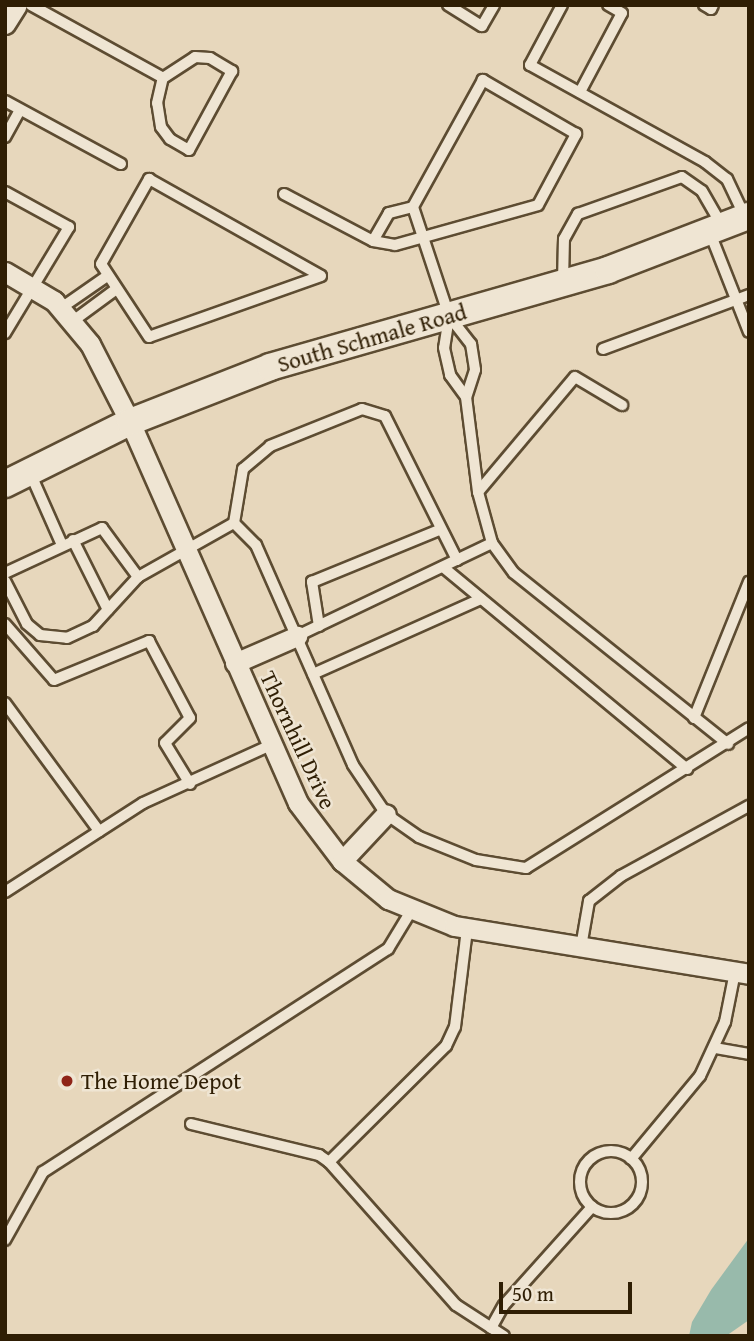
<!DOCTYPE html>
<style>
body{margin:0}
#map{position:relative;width:754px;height:1341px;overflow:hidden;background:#e7d7bc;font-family:"Gentium Book Plus",serif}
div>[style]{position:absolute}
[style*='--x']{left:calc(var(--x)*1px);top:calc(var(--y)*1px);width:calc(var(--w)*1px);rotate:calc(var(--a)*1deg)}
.water>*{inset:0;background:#98baab}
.roads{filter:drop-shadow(2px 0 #5d4c32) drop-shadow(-2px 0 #5d4c32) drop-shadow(0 2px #5d4c32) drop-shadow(0 -2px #5d4c32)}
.service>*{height:10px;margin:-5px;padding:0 5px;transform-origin:5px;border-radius:5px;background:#efe5d3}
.service>.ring{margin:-5px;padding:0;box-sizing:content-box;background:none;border:10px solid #efe5d3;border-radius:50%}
.minor>*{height:19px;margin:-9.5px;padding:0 9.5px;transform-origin:9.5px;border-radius:9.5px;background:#efe5d3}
.secondary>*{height:26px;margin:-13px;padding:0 13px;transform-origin:13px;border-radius:13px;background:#efe5d3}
.dots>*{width:19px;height:19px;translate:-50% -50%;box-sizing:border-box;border:4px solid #efe5d3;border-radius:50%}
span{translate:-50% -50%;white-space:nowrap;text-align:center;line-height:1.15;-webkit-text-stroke:5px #efe5d3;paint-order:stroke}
.street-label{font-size:23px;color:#2f1e04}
.poi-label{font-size:23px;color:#2f1e04}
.left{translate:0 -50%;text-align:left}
.frame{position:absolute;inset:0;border:7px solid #2f1e04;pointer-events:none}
.scale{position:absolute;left:499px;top:1282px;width:133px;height:32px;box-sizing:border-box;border:4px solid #2f1e04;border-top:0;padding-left:9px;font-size:21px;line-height:24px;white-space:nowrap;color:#2f1e04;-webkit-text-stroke:5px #efe5d3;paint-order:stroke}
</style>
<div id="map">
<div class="water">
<i style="clip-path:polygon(749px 1238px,749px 1320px,726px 1336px,689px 1336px,692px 1322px,711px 1290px)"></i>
</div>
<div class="roads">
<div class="service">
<i style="--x:31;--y:5;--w:151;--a:28.9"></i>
<i style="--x:448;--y:5;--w:40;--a:32"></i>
<i style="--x:482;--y:26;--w:24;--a:-60"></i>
<i style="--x:562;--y:5;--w:68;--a:118.1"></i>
<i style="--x:530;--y:65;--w:200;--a:29"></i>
<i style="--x:705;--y:162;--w:28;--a:38"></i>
<i style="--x:727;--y:179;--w:42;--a:64.7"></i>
<i style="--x:704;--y:5;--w:8;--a:30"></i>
<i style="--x:711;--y:9;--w:4;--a:-63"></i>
<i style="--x:195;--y:57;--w:15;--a:4"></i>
<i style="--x:210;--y:58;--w:26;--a:31"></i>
<i style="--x:232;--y:71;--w:90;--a:118.6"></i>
<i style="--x:189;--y:150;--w:22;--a:-150"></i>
<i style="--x:170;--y:139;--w:15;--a:-127"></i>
<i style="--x:161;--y:127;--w:24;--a:-99"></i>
<i style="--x:157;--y:103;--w:26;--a:-77"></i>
<i style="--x:163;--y:78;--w:38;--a:-33"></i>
<i style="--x:580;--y:92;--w:89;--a:-62"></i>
<i style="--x:622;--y:13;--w:16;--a:-150"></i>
<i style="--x:5;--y:101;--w:132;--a:28.5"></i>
<i style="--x:5;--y:137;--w:31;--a:-61"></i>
<i style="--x:149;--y:179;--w:197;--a:29.4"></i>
<i style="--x:321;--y:276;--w:182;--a:160.5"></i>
<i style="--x:149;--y:337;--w:87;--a:-123.3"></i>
<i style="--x:101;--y:264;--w:98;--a:-60.5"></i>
<i style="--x:5;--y:192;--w:73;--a:28.7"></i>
<i style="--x:69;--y:227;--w:124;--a:121.1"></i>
<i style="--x:284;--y:194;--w:101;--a:27.8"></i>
<i style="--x:373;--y:241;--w:22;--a:10"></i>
<i style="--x:395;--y:245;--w:148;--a:-15.6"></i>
<i style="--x:538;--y:205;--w:81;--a:-61.8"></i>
<i style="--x:576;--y:134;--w:108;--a:-149.9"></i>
<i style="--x:483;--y:80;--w:145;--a:118.9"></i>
<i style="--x:413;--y:207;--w:25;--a:166"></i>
<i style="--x:389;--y:213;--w:32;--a:120"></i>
<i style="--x:413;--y:207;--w:115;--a:71.7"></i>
<i style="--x:449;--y:316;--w:36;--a:52"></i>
<i style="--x:471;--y:344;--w:26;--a:81"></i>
<i style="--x:475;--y:370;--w:28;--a:108"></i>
<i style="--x:710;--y:233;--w:106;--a:68.5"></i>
<i style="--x:563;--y:282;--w:43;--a:-88.7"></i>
<i style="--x:564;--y:239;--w:29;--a:-61"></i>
<i style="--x:578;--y:214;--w:110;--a:-19.6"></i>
<i style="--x:682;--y:177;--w:24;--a:35"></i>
<i style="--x:702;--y:191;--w:38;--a:60"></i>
<i style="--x:61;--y:308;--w:56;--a:-34.8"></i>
<i style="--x:449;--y:317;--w:31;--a:99"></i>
<i style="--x:444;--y:348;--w:28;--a:77"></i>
<i style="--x:450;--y:375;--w:27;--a:54"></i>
<i style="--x:466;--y:397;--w:96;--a:82.8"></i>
<i style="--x:478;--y:492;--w:53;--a:74.6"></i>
<i style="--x:492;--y:543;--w:37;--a:54"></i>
<i style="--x:514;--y:573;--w:274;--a:38.6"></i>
<i style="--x:73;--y:321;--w:52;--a:-36.4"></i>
<i style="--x:603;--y:349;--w:156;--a:-20.3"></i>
<i style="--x:31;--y:475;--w:77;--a:66.1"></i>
<i style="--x:478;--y:492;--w:150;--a:-49.9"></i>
<i style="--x:575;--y:377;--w:55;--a:30.8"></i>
<i style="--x:234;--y:523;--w:31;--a:45"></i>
<i style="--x:256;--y:545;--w:240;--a:66.2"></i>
<i style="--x:353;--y:765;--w:59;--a:56"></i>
<i style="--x:386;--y:814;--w:40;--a:34.9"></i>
<i style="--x:419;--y:837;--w:61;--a:22"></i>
<i style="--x:476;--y:860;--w:51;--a:9.1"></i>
<i style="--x:526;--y:868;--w:263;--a:-32.1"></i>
<i style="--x:73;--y:540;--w:78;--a:63.4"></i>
<i style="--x:443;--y:567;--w:317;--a:39.6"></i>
<i style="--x:5;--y:573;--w:107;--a:-24.9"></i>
<i style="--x:102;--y:528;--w:61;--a:53.7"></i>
<i style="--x:5;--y:581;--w:48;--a:62.9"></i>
<i style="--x:27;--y:624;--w:17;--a:40"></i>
<i style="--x:40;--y:635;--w:27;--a:6"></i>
<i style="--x:67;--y:638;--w:29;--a:-25"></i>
<i style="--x:93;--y:626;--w:67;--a:-47.4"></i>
<i style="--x:138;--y:577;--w:110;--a:-29.4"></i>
<i style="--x:234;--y:523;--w:55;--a:-80.5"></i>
<i style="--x:243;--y:469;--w:35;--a:-40"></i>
<i style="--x:270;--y:446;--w:99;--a:-21.9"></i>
<i style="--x:362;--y:409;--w:24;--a:17"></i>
<i style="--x:385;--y:416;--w:161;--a:63.4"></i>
<i style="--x:5;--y:624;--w:74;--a:48.8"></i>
<i style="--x:54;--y:680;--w:103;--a:-22.3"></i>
<i style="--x:149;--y:641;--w:87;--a:62"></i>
<i style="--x:190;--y:718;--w:35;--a:135"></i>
<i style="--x:165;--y:743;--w:48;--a:58.6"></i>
<i style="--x:319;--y:626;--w:45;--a:-99"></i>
<i style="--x:312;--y:582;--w:139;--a:-22.3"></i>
<i style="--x:297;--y:636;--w:216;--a:-25.5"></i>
<i style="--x:313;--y:674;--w:184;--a:-24.1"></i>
<i style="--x:5;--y:703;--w:159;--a:53.7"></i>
<i style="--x:694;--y:718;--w:147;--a:-68"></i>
<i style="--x:5;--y:892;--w:164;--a:-32.8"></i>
<i style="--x:143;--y:803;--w:141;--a:-24.4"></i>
<i style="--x:581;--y:947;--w:47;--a:-80.1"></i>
<i style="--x:589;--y:901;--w:41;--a:-38"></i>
<i style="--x:621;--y:876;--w:146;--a:-28.7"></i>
<i style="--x:715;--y:1048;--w:35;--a:10"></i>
<i style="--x:191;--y:1124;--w:132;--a:13.6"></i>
<i style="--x:319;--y:1155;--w:12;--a:35"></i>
<i style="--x:329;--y:1162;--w:165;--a:-44.8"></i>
<i style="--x:446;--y:1046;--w:21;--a:-65"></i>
<i style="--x:455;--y:1027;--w:99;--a:-83"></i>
<i class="ring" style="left:580px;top:1151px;width:52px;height:52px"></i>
<i style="--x:631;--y:1159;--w:108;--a:-50.3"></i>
<i style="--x:700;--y:1076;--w:60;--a:-65.2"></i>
<i style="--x:725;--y:1022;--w:51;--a:-78.7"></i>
<i style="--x:329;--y:1162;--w:191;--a:48.4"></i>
<i style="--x:456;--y:1305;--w:57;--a:32.9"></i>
<i style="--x:5;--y:1240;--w:78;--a:-60.8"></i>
<i style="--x:43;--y:1172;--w:411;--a:-32.9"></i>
<i style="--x:388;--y:949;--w:44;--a:-58.8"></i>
<i style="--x:491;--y:1328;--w:26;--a:-61"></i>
<i style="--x:504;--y:1305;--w:132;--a:-48.1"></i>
</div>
<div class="minor">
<i style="--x:5;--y:24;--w:22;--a:-58"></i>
<i style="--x:5;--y:272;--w:57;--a:30.6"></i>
<i style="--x:54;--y:301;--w:56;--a:50.1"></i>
<i style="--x:90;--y:344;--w:88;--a:62.9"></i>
<i style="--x:130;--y:422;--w:416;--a:66.2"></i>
<i style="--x:298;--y:803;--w:73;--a:52.8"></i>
<i style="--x:342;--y:861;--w:60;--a:39.6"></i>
<i style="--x:388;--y:899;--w:71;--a:22.2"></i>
<i style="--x:454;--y:926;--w:299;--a:9.2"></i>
<i style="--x:235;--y:663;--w:68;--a:-23.5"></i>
<i style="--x:342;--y:861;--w:64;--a:-46.9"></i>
</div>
<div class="secondary">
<i style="--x:5;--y:484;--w:140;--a:-26.4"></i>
<i style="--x:130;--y:422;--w:150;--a:-21.4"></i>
<i style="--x:270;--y:367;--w:352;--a:-16"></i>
<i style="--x:608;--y:270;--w:151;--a:-21"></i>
</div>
</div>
<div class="dots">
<i style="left:67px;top:1081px;background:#8f2418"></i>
</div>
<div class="street-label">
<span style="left:372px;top:338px;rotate:-16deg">South Schmale Road</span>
<span style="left:298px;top:740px;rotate:65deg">Thornhill Drive</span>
</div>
<div class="poi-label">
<span class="left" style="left:81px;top:1081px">The Home Depot</span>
</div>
<div class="frame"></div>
<div class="scale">50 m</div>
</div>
